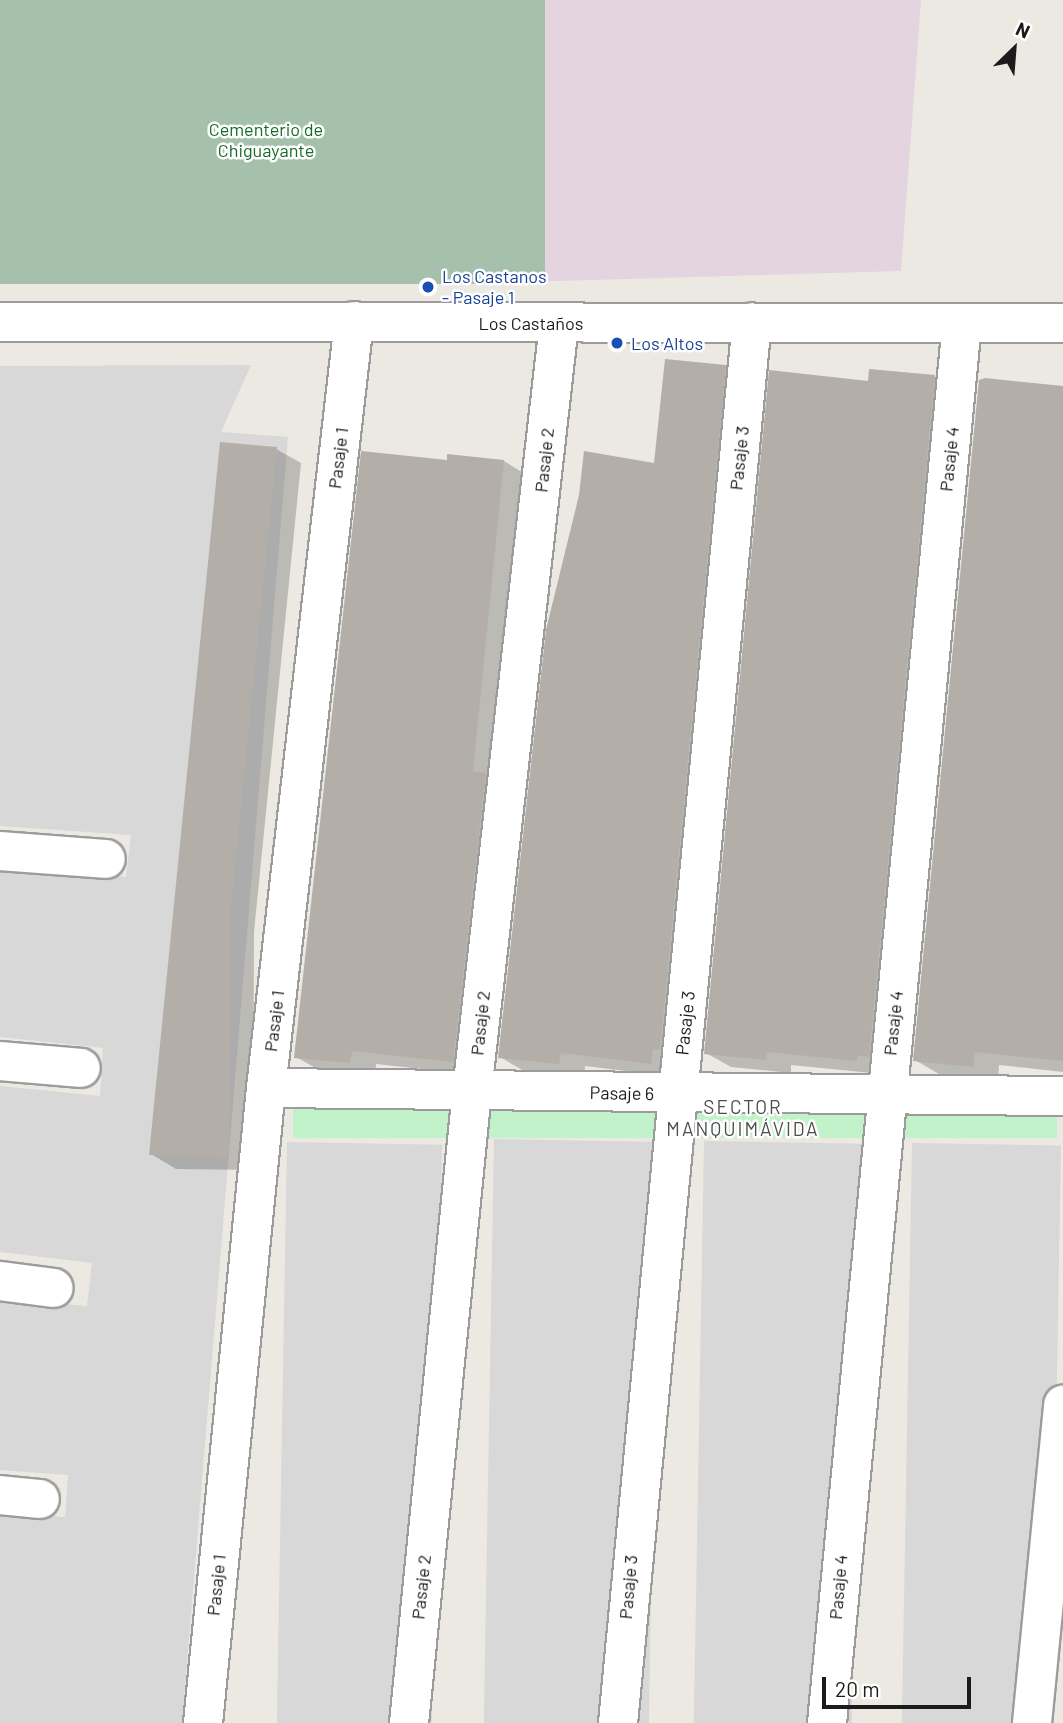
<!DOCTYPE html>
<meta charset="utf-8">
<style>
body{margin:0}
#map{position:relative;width:1063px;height:1723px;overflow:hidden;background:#ebe9e1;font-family:Barlow,sans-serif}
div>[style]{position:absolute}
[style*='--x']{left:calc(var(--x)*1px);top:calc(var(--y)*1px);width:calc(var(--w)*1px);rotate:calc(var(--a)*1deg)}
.residential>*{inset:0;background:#d9d8d8;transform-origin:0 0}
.industrial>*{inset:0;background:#e4d4df}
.cemetery>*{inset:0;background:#a5c1ac;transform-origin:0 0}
.park>*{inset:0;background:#c2f2ca;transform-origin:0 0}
.shadow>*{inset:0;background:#0003}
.building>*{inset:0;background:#b4aea8}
.roads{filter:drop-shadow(2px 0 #9c9c9c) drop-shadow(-2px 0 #9c9c9c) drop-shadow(0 2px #9c9c9c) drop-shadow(0 -2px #9c9c9c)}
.minor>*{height:38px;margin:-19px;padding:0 19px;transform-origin:19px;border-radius:19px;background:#fff}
.dots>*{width:19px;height:19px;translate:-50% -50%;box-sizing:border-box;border:4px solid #fff;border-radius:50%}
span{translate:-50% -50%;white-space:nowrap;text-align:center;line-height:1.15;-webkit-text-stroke:5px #fff;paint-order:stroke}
.park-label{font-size:18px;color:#176b26}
.transit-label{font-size:18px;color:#164399}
.left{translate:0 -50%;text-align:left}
.street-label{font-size:18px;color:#1b1b1b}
.neighbourhood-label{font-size:19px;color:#4e4e4e;letter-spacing:2px}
.north{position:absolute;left:979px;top:14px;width:70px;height:70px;-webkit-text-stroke:5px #fff;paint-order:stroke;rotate:25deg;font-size:19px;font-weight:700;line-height:28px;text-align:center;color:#1b1b1b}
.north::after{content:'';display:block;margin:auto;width:24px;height:32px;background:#1b1b1b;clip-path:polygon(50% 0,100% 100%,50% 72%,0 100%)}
.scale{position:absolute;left:822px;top:1677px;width:149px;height:32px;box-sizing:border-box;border:4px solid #1b1b1b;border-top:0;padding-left:9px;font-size:21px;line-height:24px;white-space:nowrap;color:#1b1b1b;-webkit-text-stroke:5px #fff;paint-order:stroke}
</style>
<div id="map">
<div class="residential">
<i style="clip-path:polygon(251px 365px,221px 432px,288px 437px,182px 1723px,0 1723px,0 1514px,65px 1517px,68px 1475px,0 1470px,0 1298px,87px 1306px,92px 1263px,0 1252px,0 1086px,100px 1096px,103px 1048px,0 1037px,0 864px,126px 877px,131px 835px,0 826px,0 366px)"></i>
<i style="left:494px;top:1139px;width:165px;height:587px;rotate:1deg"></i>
<i style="left:704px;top:1141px;width:158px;height:585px;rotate:1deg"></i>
<i style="left:287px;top:1142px;width:155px;height:584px;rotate:1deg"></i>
<i style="left:912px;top:1143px;width:149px;height:583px;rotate:1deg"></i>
</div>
<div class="industrial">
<i style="clip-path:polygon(545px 0,921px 0,901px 271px,521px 282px)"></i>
</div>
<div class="cemetery">
<i style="left:0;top:0;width:545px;height:284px"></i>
</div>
<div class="park">
<i style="left:293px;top:1104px;width:764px;height:34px"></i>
</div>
<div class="shadow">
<i style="clip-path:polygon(725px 367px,750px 381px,676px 1077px,585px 1066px,584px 1077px,524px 1071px,500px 1057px,656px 465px)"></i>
<i style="clip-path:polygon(934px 377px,959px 391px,882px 1074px,791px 1065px,791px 1073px,731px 1067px,706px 1053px,870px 383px)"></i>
<i style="clip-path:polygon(1063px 388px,1063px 1072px,999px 1065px,998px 1080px,939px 1074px,915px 1060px)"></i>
<i style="clip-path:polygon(276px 449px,301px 463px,254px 932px,253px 1170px,176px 1169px,151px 1154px)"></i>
<i style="clip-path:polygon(504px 461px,528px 476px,478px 1075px,376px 1064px,375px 1076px,321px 1071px,296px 1057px,448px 462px)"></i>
</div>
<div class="building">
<i style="clip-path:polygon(665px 359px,726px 365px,660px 1050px,653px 1049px,651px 1064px,561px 1053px,559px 1064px,498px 1058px,546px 630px,579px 495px,584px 451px,654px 463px)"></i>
<i style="clip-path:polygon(869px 369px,935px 375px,869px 1057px,858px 1056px,857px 1061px,767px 1052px,766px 1060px,704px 1054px,769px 370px,868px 381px)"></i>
<i style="clip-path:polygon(985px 378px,1063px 386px,1063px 1061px,975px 1052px,973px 1067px,913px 1061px,979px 380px)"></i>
<i style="clip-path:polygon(220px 442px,277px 447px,230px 917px,229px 1157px,149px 1155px)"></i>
<i style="clip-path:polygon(361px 451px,447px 460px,447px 454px,504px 460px,473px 771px,486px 773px,453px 1062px,352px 1051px,350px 1063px,294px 1058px)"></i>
</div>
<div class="roads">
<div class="minor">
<i style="--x:0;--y:322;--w:1063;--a:0.05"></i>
<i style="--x:0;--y:851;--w:106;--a:4.3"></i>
<i style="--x:0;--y:1061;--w:81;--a:4.9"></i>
<i style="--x:266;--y:1088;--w:797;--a:0.58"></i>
<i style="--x:0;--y:1281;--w:54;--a:7.4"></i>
<i style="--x:0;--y:1495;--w:40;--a:5.7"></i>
<i style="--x:203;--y:1723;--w:638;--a:-84.33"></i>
<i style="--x:266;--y:1088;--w:772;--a:-83.45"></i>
<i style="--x:409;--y:1723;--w:635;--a:-84.31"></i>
<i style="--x:472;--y:1091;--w:772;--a:-83.53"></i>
<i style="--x:618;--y:1723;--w:1407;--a:-84.54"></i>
<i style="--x:827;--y:1723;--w:1406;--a:-84.49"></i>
<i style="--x:1032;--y:1723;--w:320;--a:-84.4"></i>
</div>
</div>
<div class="dots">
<i style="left:428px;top:287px;background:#1a4fb4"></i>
<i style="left:617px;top:343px;background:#1a4fb4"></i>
</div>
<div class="park-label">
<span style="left:266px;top:140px">Cementerio de<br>Chiguayante</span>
</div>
<div class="transit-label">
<span class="left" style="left:442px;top:287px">Los Castanos<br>- Pasaje 1</span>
<span class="left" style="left:631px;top:343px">Los Altos</span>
</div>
<div class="street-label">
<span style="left:531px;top:323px">Los Castaños</span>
<span style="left:338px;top:458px;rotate:-83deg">Pasaje 1</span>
<span style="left:739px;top:458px;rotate:-84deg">Pasaje 3</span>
<span style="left:949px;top:459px;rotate:-84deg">Pasaje 4</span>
<span style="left:544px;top:460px;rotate:-84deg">Pasaje 2</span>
<span style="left:274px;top:1021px;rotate:-83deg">Pasaje 1</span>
<span style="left:480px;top:1023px;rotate:-84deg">Pasaje 2</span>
<span style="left:685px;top:1023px;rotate:-84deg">Pasaje 3</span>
<span style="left:893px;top:1023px;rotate:-84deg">Pasaje 4</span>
<span style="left:622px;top:1093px;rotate:1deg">Pasaje 6</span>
<span style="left:216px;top:1585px;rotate:-84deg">Pasaje 1</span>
<span style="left:421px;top:1587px;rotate:-84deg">Pasaje 2</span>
<span style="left:628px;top:1587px;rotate:-85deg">Pasaje 3</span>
<span style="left:838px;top:1587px;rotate:-85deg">Pasaje 4</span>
</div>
<div class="neighbourhood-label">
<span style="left:743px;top:1118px">SECTOR<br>MANQUIMÁVIDA</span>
</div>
<div class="north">N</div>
<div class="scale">20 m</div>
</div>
